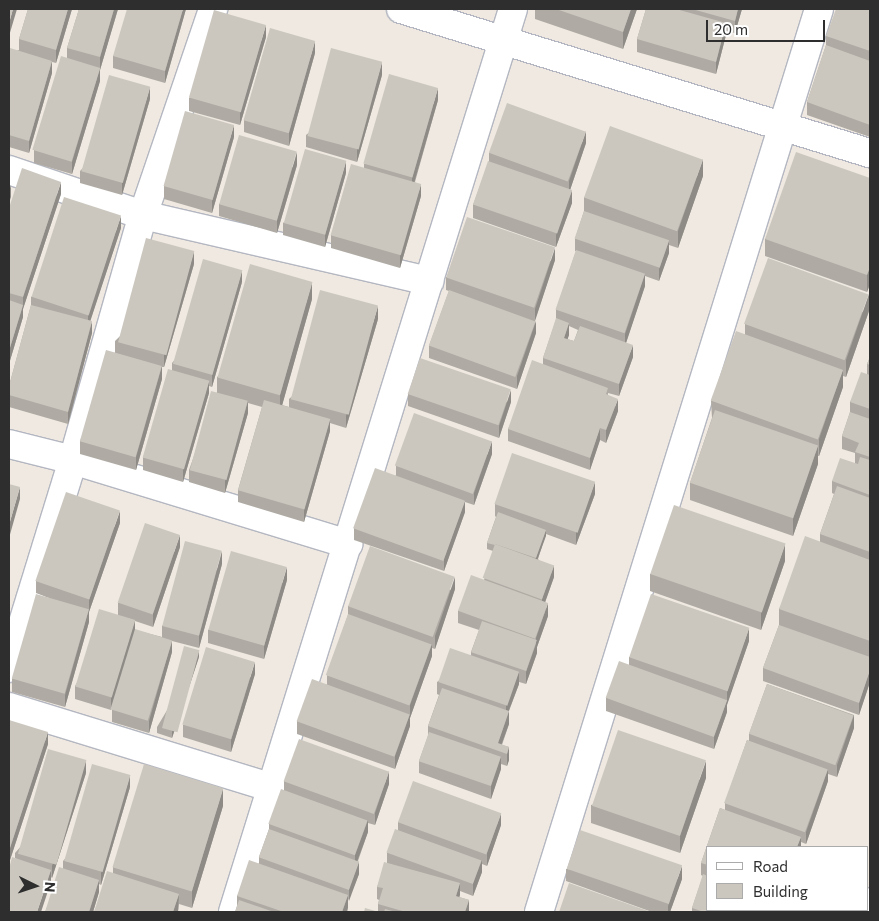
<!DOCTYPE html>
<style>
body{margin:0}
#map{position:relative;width:879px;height:921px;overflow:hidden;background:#efe9e1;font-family:Commissioner,sans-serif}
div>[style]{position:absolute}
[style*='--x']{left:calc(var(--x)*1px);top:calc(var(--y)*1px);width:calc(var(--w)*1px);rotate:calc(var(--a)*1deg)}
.roads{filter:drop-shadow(1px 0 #b4b7c1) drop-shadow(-1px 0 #b4b7c1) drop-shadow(0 1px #b4b7c1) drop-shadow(0 -1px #b4b7c1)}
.minor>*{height:28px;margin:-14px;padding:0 14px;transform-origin:14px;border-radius:14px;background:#fff}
.wall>*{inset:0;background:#afaba4}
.shaded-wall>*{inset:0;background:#8e8b86}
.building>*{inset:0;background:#cbc7bf;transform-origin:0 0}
span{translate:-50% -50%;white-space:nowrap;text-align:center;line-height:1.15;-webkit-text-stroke:4px #fff;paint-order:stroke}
.frame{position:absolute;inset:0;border:10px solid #2e2e2e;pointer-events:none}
.legend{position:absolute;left:706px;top:846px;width:162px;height:65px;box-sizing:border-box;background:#fff;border:1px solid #ababab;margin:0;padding:6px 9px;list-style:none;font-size:15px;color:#2e2e2e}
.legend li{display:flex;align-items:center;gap:10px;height:25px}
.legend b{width:25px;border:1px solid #ababab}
.north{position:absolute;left:10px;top:861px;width:50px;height:50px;-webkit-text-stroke:4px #fff;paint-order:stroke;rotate:94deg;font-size:14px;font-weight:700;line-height:20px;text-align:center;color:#2e2e2e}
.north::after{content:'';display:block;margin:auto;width:18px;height:22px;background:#2e2e2e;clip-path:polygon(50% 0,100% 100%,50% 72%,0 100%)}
.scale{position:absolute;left:706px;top:20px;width:119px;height:22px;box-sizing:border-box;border:2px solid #2e2e2e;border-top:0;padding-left:6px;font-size:15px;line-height:18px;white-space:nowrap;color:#2e2e2e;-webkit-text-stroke:4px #fff;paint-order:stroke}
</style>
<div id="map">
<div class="roads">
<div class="minor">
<i style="--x:401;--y:9;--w:491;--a:17.1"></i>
<i style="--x:9;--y:170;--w:141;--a:18.6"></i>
<i style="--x:143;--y:215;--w:294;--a:13"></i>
<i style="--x:9;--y:444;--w:66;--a:14"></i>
<i style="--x:73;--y:460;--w:288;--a:17"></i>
<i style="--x:9;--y:668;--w:218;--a:-72.9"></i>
<i style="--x:73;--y:460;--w:255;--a:-74.1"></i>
<i style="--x:143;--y:215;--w:218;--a:-71.2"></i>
<i style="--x:9;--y:707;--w:275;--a:17.1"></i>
<i style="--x:233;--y:912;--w:945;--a:-72.77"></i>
<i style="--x:539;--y:912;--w:945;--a:-72.77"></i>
<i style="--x:867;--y:912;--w:10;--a:-73"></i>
</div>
</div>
<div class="wall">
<i style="clip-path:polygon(28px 9px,72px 9px,56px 63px,52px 62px,52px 73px,29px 153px,9px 147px,9px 53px,19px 50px,19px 39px)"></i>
<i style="clip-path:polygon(79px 9px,118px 9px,100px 70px,100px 81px,72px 174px,34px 163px,34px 150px,67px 58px,67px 48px)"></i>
<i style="clip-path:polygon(186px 9px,165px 83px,113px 68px,113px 56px)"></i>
<i style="clip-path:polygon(535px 9px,637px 9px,623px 49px,535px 19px)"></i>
<i style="clip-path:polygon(646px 9px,742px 9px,735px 33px,726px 31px,726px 35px,716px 74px,637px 52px,637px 39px)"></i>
<i style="clip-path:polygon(870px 9px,870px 137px,807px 115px,807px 102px,826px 45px,826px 36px)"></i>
<i style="clip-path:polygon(266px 37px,240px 125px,189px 111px,189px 98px)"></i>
<i style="clip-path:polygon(315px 53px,289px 146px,244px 132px,244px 120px)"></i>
<i style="clip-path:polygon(382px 75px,357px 162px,306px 147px,306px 135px)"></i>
<i style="clip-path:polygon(150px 99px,122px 195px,80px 183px,80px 171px)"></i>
<i style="clip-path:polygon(438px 100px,415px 182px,421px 196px,400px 268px,331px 248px,331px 235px,364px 168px,364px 164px)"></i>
<i style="clip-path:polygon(234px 137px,212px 213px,164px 199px,164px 186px)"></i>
<i style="clip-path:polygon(586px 143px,570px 190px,572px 203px,556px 247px,473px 218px,473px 205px,489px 161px,489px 153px)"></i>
<i style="clip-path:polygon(297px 165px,277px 233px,219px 216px,219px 204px)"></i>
<i style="clip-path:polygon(346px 173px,325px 247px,283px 235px,283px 223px)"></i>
<i style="clip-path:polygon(evenodd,703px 176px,678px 248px,669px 245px,669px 253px,659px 281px,645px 276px,645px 286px,626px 343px,633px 357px,619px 396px,608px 393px,608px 395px,618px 411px,606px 443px,600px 440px,590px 470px,508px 441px,508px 429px,543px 364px,543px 358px,556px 320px,556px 310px,576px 251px,575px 251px,575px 239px,584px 211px,584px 197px,703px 176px,569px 326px,578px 330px,574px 341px,567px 339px,569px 335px,569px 326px)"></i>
<i style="clip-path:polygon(870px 178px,870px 284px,867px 292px,765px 256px,765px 239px)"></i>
<i style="clip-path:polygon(61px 194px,23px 309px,23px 317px,9px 364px,9px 208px)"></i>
<i style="clip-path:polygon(121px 228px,90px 321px,92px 333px,68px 424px,9px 407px,9px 386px,31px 305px,31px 297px)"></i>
<i style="clip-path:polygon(555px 260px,535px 320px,536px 333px,517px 389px,429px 358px,429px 346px,449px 291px,446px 290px,446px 277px)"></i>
<i style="clip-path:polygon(194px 264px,164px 367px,162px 367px,162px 379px,136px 470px,80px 454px,80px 441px,115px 352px,115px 341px)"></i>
<i style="clip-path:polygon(242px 282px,212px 387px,209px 386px,209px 393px,183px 482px,143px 470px,143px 458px,172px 370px,172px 363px)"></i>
<i style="clip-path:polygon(312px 299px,282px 405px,289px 407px,289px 399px,378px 319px,346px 428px,330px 423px,330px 431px,304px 522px,238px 502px,238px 490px,262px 407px,248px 403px,248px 413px,225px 493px,189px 482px,189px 470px,217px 392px,217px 377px)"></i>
<i style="clip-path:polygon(869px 311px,846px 377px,843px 376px,843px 387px,819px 456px,818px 456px,818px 464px,793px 536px,690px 500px,690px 483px,712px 418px,711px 401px,745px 334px,745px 324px)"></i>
<i style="clip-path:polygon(870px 357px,870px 682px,859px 715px,763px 681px,763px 668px,779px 625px,779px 609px,820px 542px,820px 534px,834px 494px,832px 493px,832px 481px,855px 464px,855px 453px,842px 449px,842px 436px,850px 412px,850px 402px,867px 374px,867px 364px)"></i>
<i style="clip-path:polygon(408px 394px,511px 402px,499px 438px,408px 406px)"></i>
<i style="clip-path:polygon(492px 454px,474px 505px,465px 502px,465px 512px,444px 571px,354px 540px,354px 528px,396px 475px,396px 466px)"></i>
<i style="clip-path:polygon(595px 494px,576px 545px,546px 534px,538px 559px,554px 577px,545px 602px,548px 616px,537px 647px,537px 653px,526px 684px,519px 682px,519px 684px,509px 711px,509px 724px,502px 745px,509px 747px,509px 760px,507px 766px,501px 764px,501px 769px,491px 799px,419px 773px,419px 761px,428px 736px,428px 726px,439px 695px,437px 694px,437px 682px,471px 655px,471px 652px,479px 630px,458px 623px,458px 611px,484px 580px,493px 551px,487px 549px,487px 543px,496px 517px,495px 516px,495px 504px)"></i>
<i style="clip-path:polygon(120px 523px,89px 612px,89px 622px,65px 707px,12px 692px,12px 679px,49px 598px,36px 593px,36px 581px)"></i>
<i style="clip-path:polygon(180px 547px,153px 627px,135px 621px,135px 630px,162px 637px,162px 626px,222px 564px,199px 648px,172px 641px,172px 652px,149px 733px,112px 722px,112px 710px,115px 698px,111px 710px,75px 699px,75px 686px,118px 615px,118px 603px)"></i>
<i style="clip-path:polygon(785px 561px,761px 630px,650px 591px,650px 574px)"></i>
<i style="clip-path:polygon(287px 580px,264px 659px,208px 643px,208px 630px)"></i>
<i style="clip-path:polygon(455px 589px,435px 649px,432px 648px,432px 656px,410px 718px,410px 726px,395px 769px,297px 734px,297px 721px,327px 684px,327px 676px,348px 615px,348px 606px)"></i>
<i style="clip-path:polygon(749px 641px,727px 704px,727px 712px,714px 749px,606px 711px,606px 698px,629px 665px,629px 657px)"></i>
<i style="clip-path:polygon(199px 657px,172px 738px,157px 733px,157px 727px)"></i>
<i style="clip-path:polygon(255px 674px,231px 752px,183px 737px,183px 725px)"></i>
<i style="clip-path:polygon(767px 684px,854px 715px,854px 728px,837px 777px,828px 774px,828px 781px,806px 844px,801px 842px,801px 847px,708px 847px,708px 910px,799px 910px,799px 912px,692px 912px,692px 908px,703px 876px,701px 875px,701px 863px,720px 808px,725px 810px,725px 803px,747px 740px,749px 741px,749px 734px)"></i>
<i style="clip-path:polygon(9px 720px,48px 744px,10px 860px,9px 860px,9px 865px)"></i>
<i style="clip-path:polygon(86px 773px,52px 878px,51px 877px,51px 882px,15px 858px,15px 853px)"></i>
<i style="clip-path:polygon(706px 778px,680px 853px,591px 823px,591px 805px)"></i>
<i style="clip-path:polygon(284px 781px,389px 784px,375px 825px,368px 823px,368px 832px,358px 861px,359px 874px,348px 901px,348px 907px,347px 912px,235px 912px,237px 906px,237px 896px,259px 863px,259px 857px,269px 829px,269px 824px,284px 790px)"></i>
<i style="clip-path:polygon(130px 787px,101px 885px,99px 884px,99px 892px,93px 912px,45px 912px,63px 868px,63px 861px)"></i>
<i style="clip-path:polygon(223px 806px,192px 908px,179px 904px,178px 912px,94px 912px,113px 873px,113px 867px)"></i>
<i style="clip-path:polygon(398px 822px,501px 825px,487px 866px,482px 864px,482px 872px,473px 896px,460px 891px,459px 897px,469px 900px,469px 912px,364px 912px,378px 912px,378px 904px,379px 900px,377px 899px,377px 887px,387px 863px,387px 853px,398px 830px)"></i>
<i style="clip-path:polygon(566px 869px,682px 879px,670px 912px,652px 912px,566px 881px)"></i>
</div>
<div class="shaded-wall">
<i style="clip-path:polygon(13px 9px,17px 9px,9px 36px,9px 23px)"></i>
<i style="clip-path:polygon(68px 9px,72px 9px,56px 63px,56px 50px)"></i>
<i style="clip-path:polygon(114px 9px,118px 9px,100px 70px,100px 57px)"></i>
<i style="clip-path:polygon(183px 9px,186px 9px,165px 83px,165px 71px)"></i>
<i style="clip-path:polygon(631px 9px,637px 9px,623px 49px,623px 32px)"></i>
<i style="clip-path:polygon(738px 9px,742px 9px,735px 33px,735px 21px)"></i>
<i style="clip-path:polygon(726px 23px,726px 35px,716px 74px,716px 62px)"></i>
<i style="clip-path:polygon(266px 25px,266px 37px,240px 125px,240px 113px)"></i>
<i style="clip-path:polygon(315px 41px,315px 53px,289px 146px,289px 133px)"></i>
<i style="clip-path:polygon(52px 61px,52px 73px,29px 153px,29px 141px)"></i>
<i style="clip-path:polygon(382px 62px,382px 75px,357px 162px,357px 150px)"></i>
<i style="clip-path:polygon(100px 68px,100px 81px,72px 174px,72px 162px)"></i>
<i style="clip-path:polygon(150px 87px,150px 99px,122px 195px,122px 183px)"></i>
<i style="clip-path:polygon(438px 88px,438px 100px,412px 190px,412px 178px)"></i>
<i style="clip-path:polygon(234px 125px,234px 137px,212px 213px,212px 201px)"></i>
<i style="clip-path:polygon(586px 131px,586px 143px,569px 193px,569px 181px)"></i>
<i style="clip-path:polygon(297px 152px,297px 165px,277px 233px,277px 220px)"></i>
<i style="clip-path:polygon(703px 159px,703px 176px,678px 248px,678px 231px)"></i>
<i style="clip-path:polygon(346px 161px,346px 173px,325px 247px,325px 235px)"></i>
<i style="clip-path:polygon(61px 182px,61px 194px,23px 309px,23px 317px,9px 364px,9px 351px,23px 305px,23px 297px)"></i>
<i style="clip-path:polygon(421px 184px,421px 196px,400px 268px,400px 255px)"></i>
<i style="clip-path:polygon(11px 185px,11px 197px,9px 203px,9px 191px)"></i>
<i style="clip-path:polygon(572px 190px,572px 203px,556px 247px,556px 235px)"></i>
<i style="clip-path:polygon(121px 216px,121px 228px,88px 328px,88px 315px)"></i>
<i style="clip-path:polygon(669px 241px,669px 253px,659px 281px,659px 269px)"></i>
<i style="clip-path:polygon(555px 248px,555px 260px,535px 321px,535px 309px)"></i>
<i style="clip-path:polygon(194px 251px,194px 264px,164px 367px,164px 355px)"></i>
<i style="clip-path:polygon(870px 267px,870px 284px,867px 292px,867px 275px)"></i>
<i style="clip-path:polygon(242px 270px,242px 282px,212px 387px,212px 375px)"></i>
<i style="clip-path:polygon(645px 274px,645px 286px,625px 346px,625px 334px)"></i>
<i style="clip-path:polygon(312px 282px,312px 299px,280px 413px,280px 395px)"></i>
<i style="clip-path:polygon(869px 294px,869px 311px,846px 377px,846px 360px)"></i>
<i style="clip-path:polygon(378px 306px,378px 319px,346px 428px,346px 416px)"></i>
<i style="clip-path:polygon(92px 321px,92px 333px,68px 424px,68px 412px)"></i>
<i style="clip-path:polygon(536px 321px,536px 333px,517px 389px,517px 376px)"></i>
<i style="clip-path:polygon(569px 323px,569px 335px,564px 350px,564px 338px)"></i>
<i style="clip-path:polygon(633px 345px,633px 357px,619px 396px,619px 384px)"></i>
<i style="clip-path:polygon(162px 366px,162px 379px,136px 470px,136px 457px)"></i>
<i style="clip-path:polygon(843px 369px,843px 387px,819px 456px,819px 439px)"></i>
<i style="clip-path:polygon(209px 381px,209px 393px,183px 482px,183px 470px)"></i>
<i style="clip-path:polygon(511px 390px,511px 402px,499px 438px,499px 426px)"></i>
<i style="clip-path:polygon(618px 399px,618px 411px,606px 443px,606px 430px)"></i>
<i style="clip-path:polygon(248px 401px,248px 413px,225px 493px,225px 481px)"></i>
<i style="clip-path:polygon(330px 419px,330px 431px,304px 522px,304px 509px)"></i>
<i style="clip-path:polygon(600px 428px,600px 440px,590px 470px,590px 458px)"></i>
<i style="clip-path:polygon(492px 441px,492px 454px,474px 505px,474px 493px)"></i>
<i style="clip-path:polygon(818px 446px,818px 464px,793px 536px,793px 519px)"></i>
<i style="clip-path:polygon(595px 482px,595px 494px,576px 545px,576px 533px)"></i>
<i style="clip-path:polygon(20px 487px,20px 499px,9px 538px,9px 525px)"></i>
<i style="clip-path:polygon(465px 500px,465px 512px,444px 571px,444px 559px)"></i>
<i style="clip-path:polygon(120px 511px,120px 523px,89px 612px,89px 622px,65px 707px,65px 695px,89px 609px,89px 600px)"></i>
<i style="clip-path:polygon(546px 530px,546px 536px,535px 566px,535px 560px)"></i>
<i style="clip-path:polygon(180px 535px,180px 547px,153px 627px,153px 614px)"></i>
<i style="clip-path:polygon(785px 544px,785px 561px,761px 630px,761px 613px)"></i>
<i style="clip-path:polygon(222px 551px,222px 564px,199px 648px,199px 636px)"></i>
<i style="clip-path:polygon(554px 565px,554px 577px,542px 611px,542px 599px)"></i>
<i style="clip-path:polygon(287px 567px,287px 580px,264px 659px,264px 646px)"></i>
<i style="clip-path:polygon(455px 577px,455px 589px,435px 649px,435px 636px)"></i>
<i style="clip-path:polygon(548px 603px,548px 616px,537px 647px,537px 653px,526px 684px,526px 672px,536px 644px,536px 638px)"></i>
<i style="clip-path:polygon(135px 620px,135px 633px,111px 710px,111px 698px)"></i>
<i style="clip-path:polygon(749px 628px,749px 641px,727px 705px,727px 692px)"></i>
<i style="clip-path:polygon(172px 640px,172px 652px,149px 733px,149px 721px)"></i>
<i style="clip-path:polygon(432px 644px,432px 656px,410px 718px,410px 726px,395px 769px,395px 756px,410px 714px,410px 705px)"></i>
<i style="clip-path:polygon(199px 650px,199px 657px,172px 738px,172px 732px)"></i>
<i style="clip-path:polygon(255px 662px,255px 674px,231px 752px,231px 740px)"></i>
<i style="clip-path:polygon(870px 670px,870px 682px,859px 715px,859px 703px)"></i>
<i style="clip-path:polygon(519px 672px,519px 684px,506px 718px,506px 706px)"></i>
<i style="clip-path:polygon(727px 700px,727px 712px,714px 749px,714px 737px)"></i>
<i style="clip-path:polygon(509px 711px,509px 724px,499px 751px,498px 743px)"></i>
<i style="clip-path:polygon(854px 715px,854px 728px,837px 777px,837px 765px)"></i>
<i style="clip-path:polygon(48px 732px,48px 744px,10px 860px,10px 848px)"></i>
<i style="clip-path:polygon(509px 747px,509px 760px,507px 766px,507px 754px)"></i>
<i style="clip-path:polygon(501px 757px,501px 769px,491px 799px,491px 786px)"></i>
<i style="clip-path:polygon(86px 760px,86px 773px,52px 878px,52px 866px)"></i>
<i style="clip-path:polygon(706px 761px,706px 778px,680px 853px,680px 836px)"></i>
<i style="clip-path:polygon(828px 769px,828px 781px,806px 844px,806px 832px)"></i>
<i style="clip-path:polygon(389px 771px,389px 784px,375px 825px,375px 813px)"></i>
<i style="clip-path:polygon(130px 775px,130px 787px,101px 885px,101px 873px)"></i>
<i style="clip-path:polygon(223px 788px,223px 806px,192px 908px,192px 891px)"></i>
<i style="clip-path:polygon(501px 813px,501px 825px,487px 866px,487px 853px)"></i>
<i style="clip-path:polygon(368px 820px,368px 832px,355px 867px,355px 855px)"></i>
<i style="clip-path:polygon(801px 837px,801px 847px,797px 847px)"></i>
<i style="clip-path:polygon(482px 860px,482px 872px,473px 896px,473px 883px)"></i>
<i style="clip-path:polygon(359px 861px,359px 874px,349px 901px,349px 889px)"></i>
<i style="clip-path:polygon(682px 866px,682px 879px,670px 912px,668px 912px,668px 906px)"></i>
<i style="clip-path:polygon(51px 870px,51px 882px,41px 912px,37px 912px)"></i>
<i style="clip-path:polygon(99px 880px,99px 892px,93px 912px,89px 912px)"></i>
<i style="clip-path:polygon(460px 883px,460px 895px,456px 909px,456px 896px)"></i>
<i style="clip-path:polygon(179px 894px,178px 912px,173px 912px)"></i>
<i style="clip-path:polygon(348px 895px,348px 907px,347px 912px,342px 912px)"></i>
<i style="clip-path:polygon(469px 900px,469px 912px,465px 912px)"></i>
</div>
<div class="building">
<i style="clip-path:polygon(9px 9px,13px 9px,9px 23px)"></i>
<i style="clip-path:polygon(28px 9px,68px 9px,56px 50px,19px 39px)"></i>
<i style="clip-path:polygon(79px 9px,114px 9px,100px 57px,67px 48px)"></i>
<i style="clip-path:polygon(127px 9px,183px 9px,165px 71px,113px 56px)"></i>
<i style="clip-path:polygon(556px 9px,631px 9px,623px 32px)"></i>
<i style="clip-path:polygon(646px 9px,676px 9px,726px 23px,716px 62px,637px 39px)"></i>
<i style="clip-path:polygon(692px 9px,738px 9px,735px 21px)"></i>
<i style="clip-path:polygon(836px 9px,870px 9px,870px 51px,826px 36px)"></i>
<i style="left:214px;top:10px;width:54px;height:91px;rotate:16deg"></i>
<i style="left:270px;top:28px;width:47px;height:96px;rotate:16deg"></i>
<i style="clip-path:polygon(826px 45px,870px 61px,870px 125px,807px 102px)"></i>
<i style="clip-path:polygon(10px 48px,52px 61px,29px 141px,9px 135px,9px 53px)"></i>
<i style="left:331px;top:48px;width:53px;height:91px;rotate:15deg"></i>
<i style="left:61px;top:56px;width:41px;height:98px;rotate:17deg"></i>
<i style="left:389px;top:74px;width:51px;height:93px;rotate:16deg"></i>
<i style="left:109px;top:75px;width:43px;height:100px;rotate:16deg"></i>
<i style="left:507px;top:103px;width:84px;height:53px;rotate:20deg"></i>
<i style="left:185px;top:111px;width:51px;height:78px;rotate:16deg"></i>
<i style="left:610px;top:126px;width:99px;height:76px;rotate:20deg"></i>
<i style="left:239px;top:135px;width:60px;height:72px;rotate:16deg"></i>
<i style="left:305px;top:149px;width:43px;height:77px;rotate:16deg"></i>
<i style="clip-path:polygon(796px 152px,870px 178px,870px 267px,867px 275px,765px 239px)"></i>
<i style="left:488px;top:161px;width:89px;height:46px;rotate:19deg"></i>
<i style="left:351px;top:164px;width:73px;height:74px;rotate:16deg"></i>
<i style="clip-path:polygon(22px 168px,61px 182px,23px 297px,9px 293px,9px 208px)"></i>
<i style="left:64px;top:197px;width:60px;height:105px;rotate:18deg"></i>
<i style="left:584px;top:211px;width:90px;height:29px;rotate:19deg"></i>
<i style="left:467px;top:217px;width:93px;height:64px;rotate:19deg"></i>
<i style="left:146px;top:238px;width:50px;height:108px;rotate:15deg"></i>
<i style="left:576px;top:250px;width:73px;height:63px;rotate:19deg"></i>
<i style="left:768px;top:258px;width:107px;height:70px;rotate:20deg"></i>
<i style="left:203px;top:259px;width:41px;height:109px;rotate:16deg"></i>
<i style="left:250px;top:264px;width:65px;height:118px;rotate:16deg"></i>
<i style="left:320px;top:290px;width:60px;height:113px;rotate:15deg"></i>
<i style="left:449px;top:290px;width:92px;height:59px;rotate:20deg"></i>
<i style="clip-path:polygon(9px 300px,23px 305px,9px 351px)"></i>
<i style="clip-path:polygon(31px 305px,92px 321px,68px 412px,9px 395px,9px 386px)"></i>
<i style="clip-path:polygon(556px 318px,569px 323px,564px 338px,574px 341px,580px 326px,633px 345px,619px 384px,543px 358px)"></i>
<i style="left:736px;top:331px;width:114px;height:74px;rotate:20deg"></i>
<i style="left:106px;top:350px;width:58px;height:95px;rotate:16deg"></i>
<i style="clip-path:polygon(870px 357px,870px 365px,867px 364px)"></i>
<i style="left:420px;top:358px;width:96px;height:38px;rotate:19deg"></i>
<i style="clip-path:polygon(532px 360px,608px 388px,606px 394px,618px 399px,606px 430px,600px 428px,590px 458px,508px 429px)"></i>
<i style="left:168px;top:369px;width:43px;height:92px;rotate:16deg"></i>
<i style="clip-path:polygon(861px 372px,870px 375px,870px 409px,850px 402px)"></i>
<i style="left:211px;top:391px;width:38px;height:82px;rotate:15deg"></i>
<i style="left:264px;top:400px;width:69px;height:94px;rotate:16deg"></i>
<i style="left:715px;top:410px;width:109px;height:77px;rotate:19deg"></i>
<i style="clip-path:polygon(850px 412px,870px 419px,870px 457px,855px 452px,859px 443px,842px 436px)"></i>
<i style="left:414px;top:413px;width:83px;height:56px;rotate:20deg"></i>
<i style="left:512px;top:453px;width:88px;height:54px;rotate:19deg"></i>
<i style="clip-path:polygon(860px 457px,870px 460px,870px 495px,832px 481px,840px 458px,858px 464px)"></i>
<i style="left:375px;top:468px;width:96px;height:64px;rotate:20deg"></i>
<i style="clip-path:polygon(9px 484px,20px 487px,9px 525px)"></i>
<i style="clip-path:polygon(837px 486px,870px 498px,870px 552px,820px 534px)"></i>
<i style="left:66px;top:492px;width:57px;height:94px;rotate:19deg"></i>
<i style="left:674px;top:505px;width:118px;height:73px;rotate:19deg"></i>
<i style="clip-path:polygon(498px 512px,546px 530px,536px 558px,495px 544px,495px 545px,487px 543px)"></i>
<i style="left:145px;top:523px;width:37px;height:84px;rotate:19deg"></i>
<i style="clip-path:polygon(805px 536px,870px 560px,870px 641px,779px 609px)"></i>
<i style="left:185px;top:541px;width:38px;height:88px;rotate:15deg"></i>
<i style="left:495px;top:544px;width:63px;height:36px;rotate:20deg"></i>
<i style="left:370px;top:546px;width:90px;height:64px;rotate:20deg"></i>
<i style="left:231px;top:551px;width:58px;height:82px;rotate:16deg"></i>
<i style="left:471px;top:575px;width:82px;height:38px;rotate:20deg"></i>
<i style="left:36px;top:594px;width:55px;height:88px;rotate:16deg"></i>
<i style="left:651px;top:594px;width:104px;height:67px;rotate:19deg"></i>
<i style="left:99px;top:609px;width:38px;height:81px;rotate:17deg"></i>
<i style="left:348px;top:614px;width:89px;height:65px;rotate:20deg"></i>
<i style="left:482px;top:621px;width:58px;height:33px;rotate:19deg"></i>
<i style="clip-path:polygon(779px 625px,870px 657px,870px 670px,859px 703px,763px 668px)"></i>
<i style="left:135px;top:629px;width:39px;height:84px;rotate:17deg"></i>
<i style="left:184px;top:646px;width:16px;height:85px;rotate:15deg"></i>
<i style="left:206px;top:647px;width:51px;height:81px;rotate:17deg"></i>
<i style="left:450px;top:648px;width:73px;height:36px;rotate:19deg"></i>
<i style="left:619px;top:661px;width:115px;height:39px;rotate:20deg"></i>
<i style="left:312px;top:679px;width:104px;height:45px;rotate:20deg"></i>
<i style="left:767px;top:684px;width:92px;height:53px;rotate:20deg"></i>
<i style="clip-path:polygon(442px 688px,509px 711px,498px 743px,509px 747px,507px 754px,428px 726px)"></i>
<i style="clip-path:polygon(9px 720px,48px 732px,10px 848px,9px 847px)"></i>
<i style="left:618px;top:730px;width:93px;height:80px;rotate:19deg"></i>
<i style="left:429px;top:732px;width:76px;height:31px;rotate:19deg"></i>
<i style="left:299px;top:739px;width:96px;height:45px;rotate:20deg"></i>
<i style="left:747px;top:740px;width:86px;height:67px;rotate:20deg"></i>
<i style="left:48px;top:749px;width:40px;height:109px;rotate:16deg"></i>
<i style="left:92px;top:764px;width:40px;height:101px;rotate:16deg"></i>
<i style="left:144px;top:764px;width:83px;height:108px;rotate:17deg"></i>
<i style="left:413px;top:781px;width:94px;height:44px;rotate:20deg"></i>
<i style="left:281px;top:789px;width:92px;height:37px;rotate:20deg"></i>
<i style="clip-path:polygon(720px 808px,801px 837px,797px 847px,708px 847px,708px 865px,701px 863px)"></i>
<i style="left:269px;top:829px;width:96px;height:30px;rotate:20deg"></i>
<i style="left:395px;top:829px;width:92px;height:25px;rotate:20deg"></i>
<i style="left:580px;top:830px;width:108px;height:41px;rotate:19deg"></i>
<i style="clip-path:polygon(12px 857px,51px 870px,37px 912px,9px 912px,9px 869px)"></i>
<i style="clip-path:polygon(249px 860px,348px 895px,342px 912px,284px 912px,237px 896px)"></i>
<i style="clip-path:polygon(384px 862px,460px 883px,456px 896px,469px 900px,465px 912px,406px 912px,378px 904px,383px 888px,377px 887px)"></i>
<i style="clip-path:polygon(59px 867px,99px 880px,89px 912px,45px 912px)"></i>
<i style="clip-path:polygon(107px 871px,179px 894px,173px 912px,94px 912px)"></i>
<i style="clip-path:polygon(703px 874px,708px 876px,708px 910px,799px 910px,798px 912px,704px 912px,692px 908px)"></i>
<i style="clip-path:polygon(569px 883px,651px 912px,559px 912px)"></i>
<i style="clip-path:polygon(239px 900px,274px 912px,235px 912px)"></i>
<i style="clip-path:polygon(365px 908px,379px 912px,364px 912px)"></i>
<i style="clip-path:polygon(385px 909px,396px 912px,384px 912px)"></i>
</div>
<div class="frame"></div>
<ul class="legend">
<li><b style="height:6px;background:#fff"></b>Road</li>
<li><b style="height:14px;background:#cbc7bf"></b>Building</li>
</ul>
<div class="north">N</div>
<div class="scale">20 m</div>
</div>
